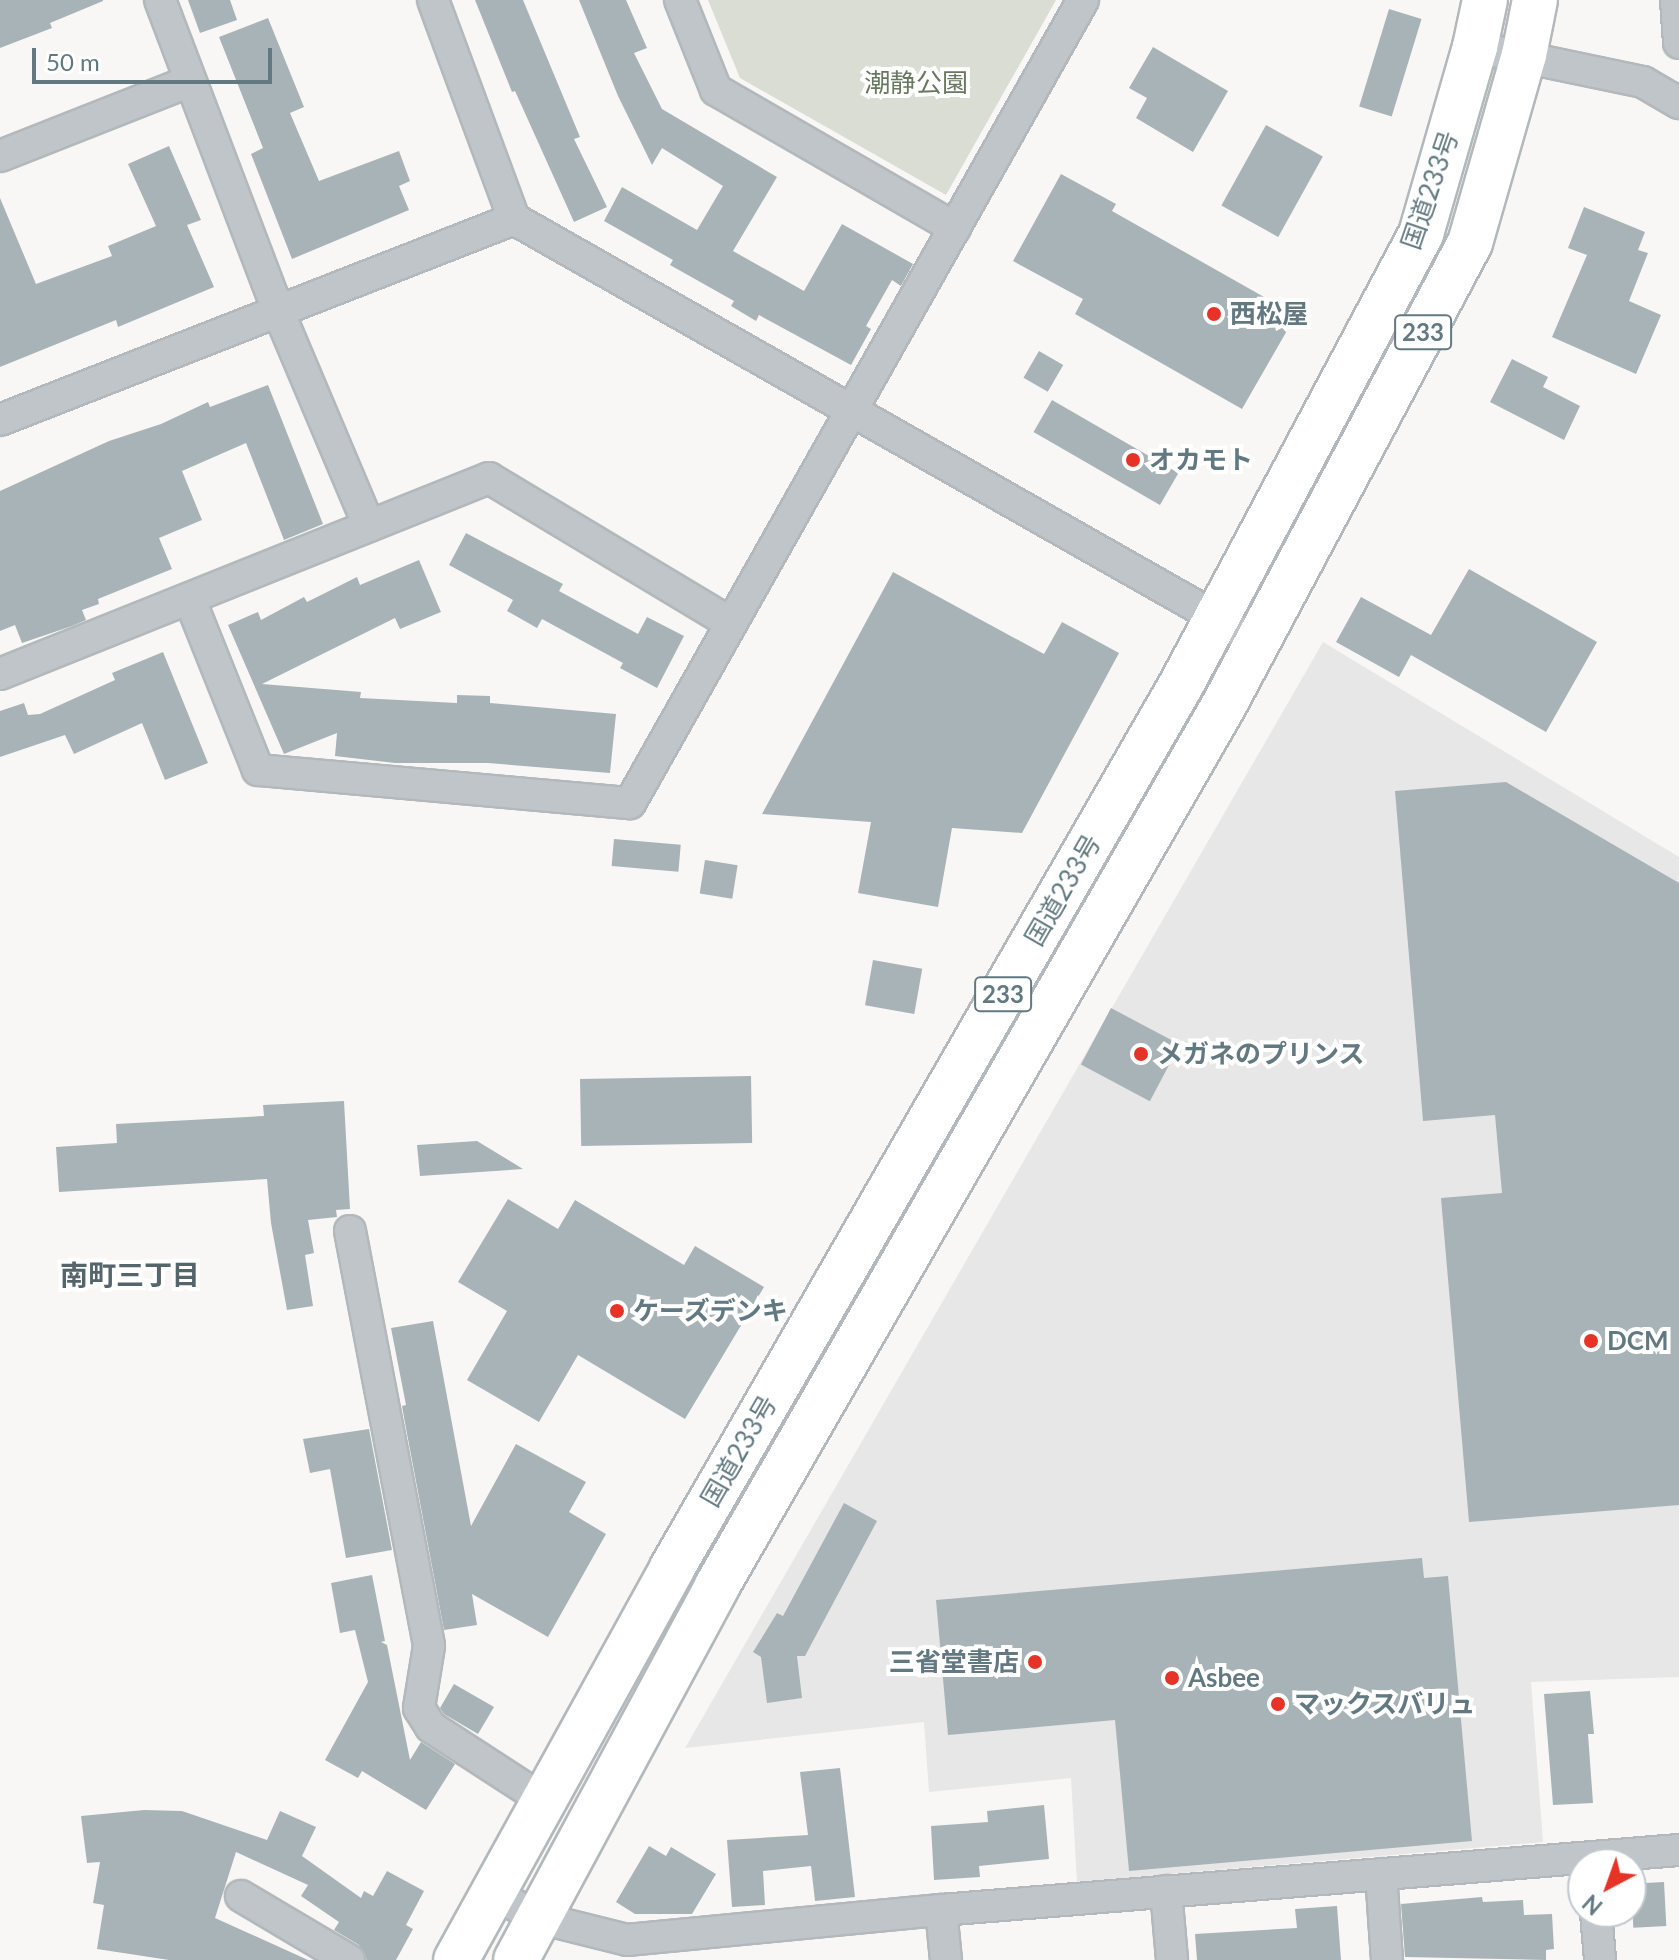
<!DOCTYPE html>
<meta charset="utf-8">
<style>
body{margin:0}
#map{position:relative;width:1679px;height:1960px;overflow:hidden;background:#f8f7f5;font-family:Lato,"Noto Sans JP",sans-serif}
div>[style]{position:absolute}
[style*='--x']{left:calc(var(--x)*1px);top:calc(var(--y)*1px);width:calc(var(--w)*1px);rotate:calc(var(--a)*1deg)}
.built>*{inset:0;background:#e6e7e6}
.green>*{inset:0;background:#d9ddd4}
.building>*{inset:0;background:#a8b3b7;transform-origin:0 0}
.roads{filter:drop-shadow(2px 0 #b2b8bb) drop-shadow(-2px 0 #b2b8bb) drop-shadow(0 2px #b2b8bb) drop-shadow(0 -2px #b2b8bb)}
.minor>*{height:30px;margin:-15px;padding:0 15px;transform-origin:15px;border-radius:15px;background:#bfc5c8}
.trunk>*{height:44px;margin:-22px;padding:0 22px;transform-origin:22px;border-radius:22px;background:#fff}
.dots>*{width:22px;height:22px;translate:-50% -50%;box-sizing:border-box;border:4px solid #fff;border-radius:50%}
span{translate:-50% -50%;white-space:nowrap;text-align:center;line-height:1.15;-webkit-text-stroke:8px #fff;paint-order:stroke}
.shield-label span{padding:2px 6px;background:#fff;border:2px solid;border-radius:6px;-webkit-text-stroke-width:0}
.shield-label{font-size:24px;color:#627981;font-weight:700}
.park-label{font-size:26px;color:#697961}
.street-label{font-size:26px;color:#627981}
.poi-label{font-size:26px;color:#627981;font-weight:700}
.left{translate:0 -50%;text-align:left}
.right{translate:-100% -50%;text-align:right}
.neighbourhood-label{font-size:28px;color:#54656c;font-weight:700}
.north{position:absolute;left:1567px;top:1848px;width:80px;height:80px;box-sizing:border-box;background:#fff;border:2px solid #c0c9cd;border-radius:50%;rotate:221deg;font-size:22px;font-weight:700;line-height:32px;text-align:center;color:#627981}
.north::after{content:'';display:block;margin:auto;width:28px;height:36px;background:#e63227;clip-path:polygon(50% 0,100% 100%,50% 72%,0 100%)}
.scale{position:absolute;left:32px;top:48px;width:240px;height:36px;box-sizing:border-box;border:4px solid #627981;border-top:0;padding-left:10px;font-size:24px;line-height:28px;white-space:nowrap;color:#627981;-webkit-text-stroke:6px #fff;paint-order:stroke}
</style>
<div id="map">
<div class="built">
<i style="clip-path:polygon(1323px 642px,1679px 857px,1679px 1677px,1531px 1682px,1543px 1842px,1077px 1882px,1071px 1778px,929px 1792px,924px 1722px,685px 1748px)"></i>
</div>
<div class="green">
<i style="clip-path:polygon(708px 0,1056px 0,946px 195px,740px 78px)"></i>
</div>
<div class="building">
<i style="clip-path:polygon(0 0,103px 0,103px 1px,50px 23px,52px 28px,0 48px)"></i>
<i style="clip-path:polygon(188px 0,230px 0,237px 20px,200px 33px)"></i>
<i style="clip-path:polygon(475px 0,523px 0,580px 137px,574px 139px,607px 207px,574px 222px,515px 91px,512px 92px)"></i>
<i style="clip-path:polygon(579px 0,626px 0,647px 48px,634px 53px,662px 109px,777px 177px,733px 251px,804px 291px,842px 224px,913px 264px,901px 286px,892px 280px,866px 326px,871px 329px,851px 365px,759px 315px,756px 321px,731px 306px,734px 301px,670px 265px,673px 260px,604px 221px,622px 187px,697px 230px,723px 186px,662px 148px,652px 165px,618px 96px)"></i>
<i style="left:1389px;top:9px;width:34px;height:102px;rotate:17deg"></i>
<i style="clip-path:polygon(268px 18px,304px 107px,290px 113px,319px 181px,399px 151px,410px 181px,399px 186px,409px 210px,292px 259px,251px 154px,263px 148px,219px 37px)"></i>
<i style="clip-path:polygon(1153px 47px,1228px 91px,1193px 152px,1136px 118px,1147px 98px,1129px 88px)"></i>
<i style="left:1266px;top:125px;width:65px;height:92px;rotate:29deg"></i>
<i style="clip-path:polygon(169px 146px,201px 220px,187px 225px,214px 287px,118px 327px,116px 320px,0 367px,0 198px,36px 284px,112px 256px,108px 246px,156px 226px,128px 164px)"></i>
<i style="clip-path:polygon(1061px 174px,1116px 204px,1112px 211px,1296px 315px,1242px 409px,1075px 314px,1083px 299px,1013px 261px)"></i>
<i style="clip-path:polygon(1584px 207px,1645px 232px,1638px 250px,1648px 253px,1629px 301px,1661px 315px,1636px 374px,1552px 337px,1587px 255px,1568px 248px)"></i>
<i style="left:1039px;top:351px;width:28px;height:31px;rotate:30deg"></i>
<i style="clip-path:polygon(1512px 359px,1548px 377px,1543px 387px,1580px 406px,1564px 440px,1490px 402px)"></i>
<i style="clip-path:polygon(268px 385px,323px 524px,284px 540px,246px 443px,182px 471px,202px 520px,159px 538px,172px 569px,98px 599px,99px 604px,82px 610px,86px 620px,72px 626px,22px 643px,15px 625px,0 631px,0 491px,109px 441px,161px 424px,208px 402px,210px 407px)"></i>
<i style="left:1052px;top:400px;width:146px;height:37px;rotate:30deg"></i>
<i style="clip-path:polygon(466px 533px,563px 584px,559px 591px,638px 634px,647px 617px,684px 636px,657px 688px,620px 668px,623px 663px,542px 619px,537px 628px,507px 611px,513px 600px,449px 565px)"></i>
<i style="clip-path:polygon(419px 560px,441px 612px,400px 629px,395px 618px,262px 684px,361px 692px,360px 698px,457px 703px,457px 695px,490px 696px,490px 703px,616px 714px,610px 773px,488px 763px,395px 763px,335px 756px,337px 733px,284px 754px,228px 625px,258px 612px,261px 620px,304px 597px,307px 602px,357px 577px,360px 585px)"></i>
<i style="clip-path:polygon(1469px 569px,1597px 642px,1546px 732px,1411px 655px,1399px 677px,1336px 642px,1361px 597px,1431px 635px)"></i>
<i style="clip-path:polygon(893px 572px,1044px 654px,1062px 622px,1119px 653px,1022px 833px,952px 828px,938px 907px,858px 893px,871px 822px,762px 814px)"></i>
<i style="clip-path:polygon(163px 652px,208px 763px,165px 780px,142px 723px,74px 754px,65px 735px,0 757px,0 711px,24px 703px,28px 715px,40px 714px,115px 680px,112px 673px)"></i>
<i style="clip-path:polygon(1506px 782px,1679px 883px,1679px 1505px,1469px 1522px,1441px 1198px,1502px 1193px,1495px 1115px,1423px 1121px,1395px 791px)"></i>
<i style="left:614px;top:839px;width:67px;height:27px;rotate:5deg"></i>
<i style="left:705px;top:860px;width:33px;height:34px;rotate:9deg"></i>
<i style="left:873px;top:960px;width:50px;height:46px;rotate:10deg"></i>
<i style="left:1111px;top:1008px;width:78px;height:64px;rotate:28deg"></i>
<i style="left:751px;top:1076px;width:67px;height:171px;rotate:89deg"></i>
<i style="clip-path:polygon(344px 1101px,350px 1209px,336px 1210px,337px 1217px,308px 1220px,314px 1253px,305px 1255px,313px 1306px,287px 1310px,271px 1223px,267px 1179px,59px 1192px,56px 1147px,117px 1143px,116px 1124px,264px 1116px,263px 1105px)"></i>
<i style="clip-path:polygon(477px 1141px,523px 1169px,420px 1176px,417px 1145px)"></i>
<i style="clip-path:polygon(508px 1199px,558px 1229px,575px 1200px,684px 1265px,695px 1246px,764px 1287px,685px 1419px,578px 1355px,539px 1422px,467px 1380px,507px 1311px,458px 1282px)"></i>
<i style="clip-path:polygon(433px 1321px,471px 1526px,516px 1444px,586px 1482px,569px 1512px,606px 1534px,548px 1637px,472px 1594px,477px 1625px,444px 1630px,405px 1423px,402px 1406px,406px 1405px,391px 1328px)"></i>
<i style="clip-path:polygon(369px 1429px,392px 1550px,346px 1558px,330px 1469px,310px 1473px,303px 1439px)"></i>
<i style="clip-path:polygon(844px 1503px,877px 1521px,805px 1656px,797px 1656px,802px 1698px,767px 1703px,761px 1657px,753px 1652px,777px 1613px,783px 1616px)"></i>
<i style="clip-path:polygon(1422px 1558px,1424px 1578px,1448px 1576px,1472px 1841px,1129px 1871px,1115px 1720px,948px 1735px,936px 1600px)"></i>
<i style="clip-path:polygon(372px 1575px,385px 1641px,381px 1642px,387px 1645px,410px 1760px,421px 1742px,455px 1764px,426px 1810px,362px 1771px,358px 1778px,325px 1760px,368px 1682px,355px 1630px,340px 1633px,331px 1583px)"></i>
<i style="clip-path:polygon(454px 1684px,494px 1707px,478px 1734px,444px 1714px,440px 1708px)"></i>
<i style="clip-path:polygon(1590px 1691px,1594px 1734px,1588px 1734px,1593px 1803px,1553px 1805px,1544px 1694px)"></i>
<i style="clip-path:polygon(840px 1768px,855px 1897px,815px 1901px,811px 1866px,763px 1871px,765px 1905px,732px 1907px,727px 1840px,808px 1835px,800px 1772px)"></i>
<i style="clip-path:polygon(1044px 1805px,1049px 1859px,979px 1866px,980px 1877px,934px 1880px,931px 1826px,988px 1822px,987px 1811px)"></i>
<i style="clip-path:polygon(144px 1810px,182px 1811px,267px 1840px,280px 1811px,316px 1827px,302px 1856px,361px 1898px,364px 1891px,373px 1896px,387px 1871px,424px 1891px,406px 1925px,413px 1929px,396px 1960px,367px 1960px,359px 1945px,334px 1930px,339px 1922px,301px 1896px,308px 1885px,236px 1852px,215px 1918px,308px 1960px,169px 1960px,97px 1949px,104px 1905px,93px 1903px,100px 1862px,87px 1863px,81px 1816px)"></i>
<i style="clip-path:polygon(649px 1846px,666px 1856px,671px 1847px,716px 1874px,692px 1914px,635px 1914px,616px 1902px)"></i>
<i style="left:1664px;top:1882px;width:44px;height:33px;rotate:87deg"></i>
<i style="clip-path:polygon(1482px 1897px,1483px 1902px,1523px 1900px,1524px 1915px,1552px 1914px,1554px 1949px,1546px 1950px,1546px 1960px,1405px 1957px,1401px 1904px)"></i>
<i style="clip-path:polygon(1337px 1906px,1341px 1960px,1197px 1960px,1195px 1934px,1297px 1928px,1295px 1909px)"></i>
</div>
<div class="roads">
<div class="minor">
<i style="--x:160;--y:0;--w:335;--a:69.2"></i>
<i style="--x:279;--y:313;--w:231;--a:67.1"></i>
<i style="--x:433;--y:0;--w:233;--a:69.7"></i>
<i style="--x:514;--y:219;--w:808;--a:29.58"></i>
<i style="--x:1217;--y:618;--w:48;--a:33"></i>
<i style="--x:680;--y:0;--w:97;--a:68.2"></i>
<i style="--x:716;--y:90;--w:276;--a:30"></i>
<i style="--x:1676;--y:0;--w:43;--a:86"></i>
<i style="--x:1475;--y:47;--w:172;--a:11.8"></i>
<i style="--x:1643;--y:82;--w:42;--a:30.3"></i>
<i style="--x:0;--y:156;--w:204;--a:-21.5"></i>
<i style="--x:0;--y:420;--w:552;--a:-21.36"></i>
<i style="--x:190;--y:600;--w:183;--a:68.2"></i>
<i style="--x:258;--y:770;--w:373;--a:5.1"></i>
<i style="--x:630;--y:803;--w:922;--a:-60.57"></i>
<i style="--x:0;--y:674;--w:527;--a:-21.84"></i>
<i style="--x:489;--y:478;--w:280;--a:31"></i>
<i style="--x:350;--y:1231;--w:422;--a:79.2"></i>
<i style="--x:429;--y:1646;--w:63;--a:99.2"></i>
<i style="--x:419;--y:1708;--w:22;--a:58"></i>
<i style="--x:431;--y:1727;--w:136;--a:33"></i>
<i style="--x:1381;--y:1874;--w:86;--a:86"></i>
<i style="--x:1166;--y:1891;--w:69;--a:85"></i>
<i style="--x:494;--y:1894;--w:51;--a:28.1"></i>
<i style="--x:539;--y:1918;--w:91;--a:14"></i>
<i style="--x:627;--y:1940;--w:315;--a:-5.5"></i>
<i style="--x:941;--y:1910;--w:740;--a:-4.65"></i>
<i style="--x:241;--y:1896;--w:126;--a:30.7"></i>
<i style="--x:941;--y:1910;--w:50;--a:84.3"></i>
<i style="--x:1596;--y:1912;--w:48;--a:85.2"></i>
</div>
<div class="trunk">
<i style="--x:456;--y:1960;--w:448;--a:-61.1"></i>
<i style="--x:672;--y:1568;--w:1019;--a:-60.04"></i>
<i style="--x:1181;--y:685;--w:511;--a:-61.98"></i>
<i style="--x:1421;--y:234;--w:195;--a:-73.9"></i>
<i style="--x:1475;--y:47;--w:48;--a:-78"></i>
<i style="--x:516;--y:1960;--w:425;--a:-61.7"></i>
<i style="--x:717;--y:1586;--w:1016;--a:-60.08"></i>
<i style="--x:1224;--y:705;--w:523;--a:-61.97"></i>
<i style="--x:1470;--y:243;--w:196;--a:-74"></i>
<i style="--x:1524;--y:55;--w:56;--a:-78.7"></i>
</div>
</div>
<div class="dots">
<i style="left:1214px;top:314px;background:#e63227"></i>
<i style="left:1133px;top:460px;background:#e63227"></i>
<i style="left:1141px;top:1054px;background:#e63227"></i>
<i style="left:617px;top:1311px;background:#e63227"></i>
<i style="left:1591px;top:1341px;background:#e63227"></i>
<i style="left:1035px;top:1662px;background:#e63227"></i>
<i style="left:1172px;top:1678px;background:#e63227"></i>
<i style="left:1278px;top:1704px;background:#e63227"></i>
</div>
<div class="shield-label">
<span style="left:1423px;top:332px">233</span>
<span style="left:1003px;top:994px">233</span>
</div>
<div class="park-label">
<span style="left:916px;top:83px">潮静公園</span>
</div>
<div class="street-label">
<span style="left:1430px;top:190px;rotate:-71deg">国道233号</span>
<span style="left:1063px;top:890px;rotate:-60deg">国道233号</span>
<span style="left:739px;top:1451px;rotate:-60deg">国道233号</span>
</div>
<div class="poi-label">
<span class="left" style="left:1230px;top:314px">西松屋</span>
<span class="left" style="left:1149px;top:460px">オカモト</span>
<span class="left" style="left:1157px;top:1054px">メガネのプリンス</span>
<span class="left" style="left:633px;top:1311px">ケーズデンキ</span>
<span class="left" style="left:1607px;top:1341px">DCM</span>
<span class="right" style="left:1019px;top:1662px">三省堂書店</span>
<span class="left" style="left:1188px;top:1678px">Asbee</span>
<span class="left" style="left:1294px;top:1704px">マックスバリュ</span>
</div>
<div class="neighbourhood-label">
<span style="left:130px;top:1274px">南町三丁目</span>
</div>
<div class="north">N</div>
<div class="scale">50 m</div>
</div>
